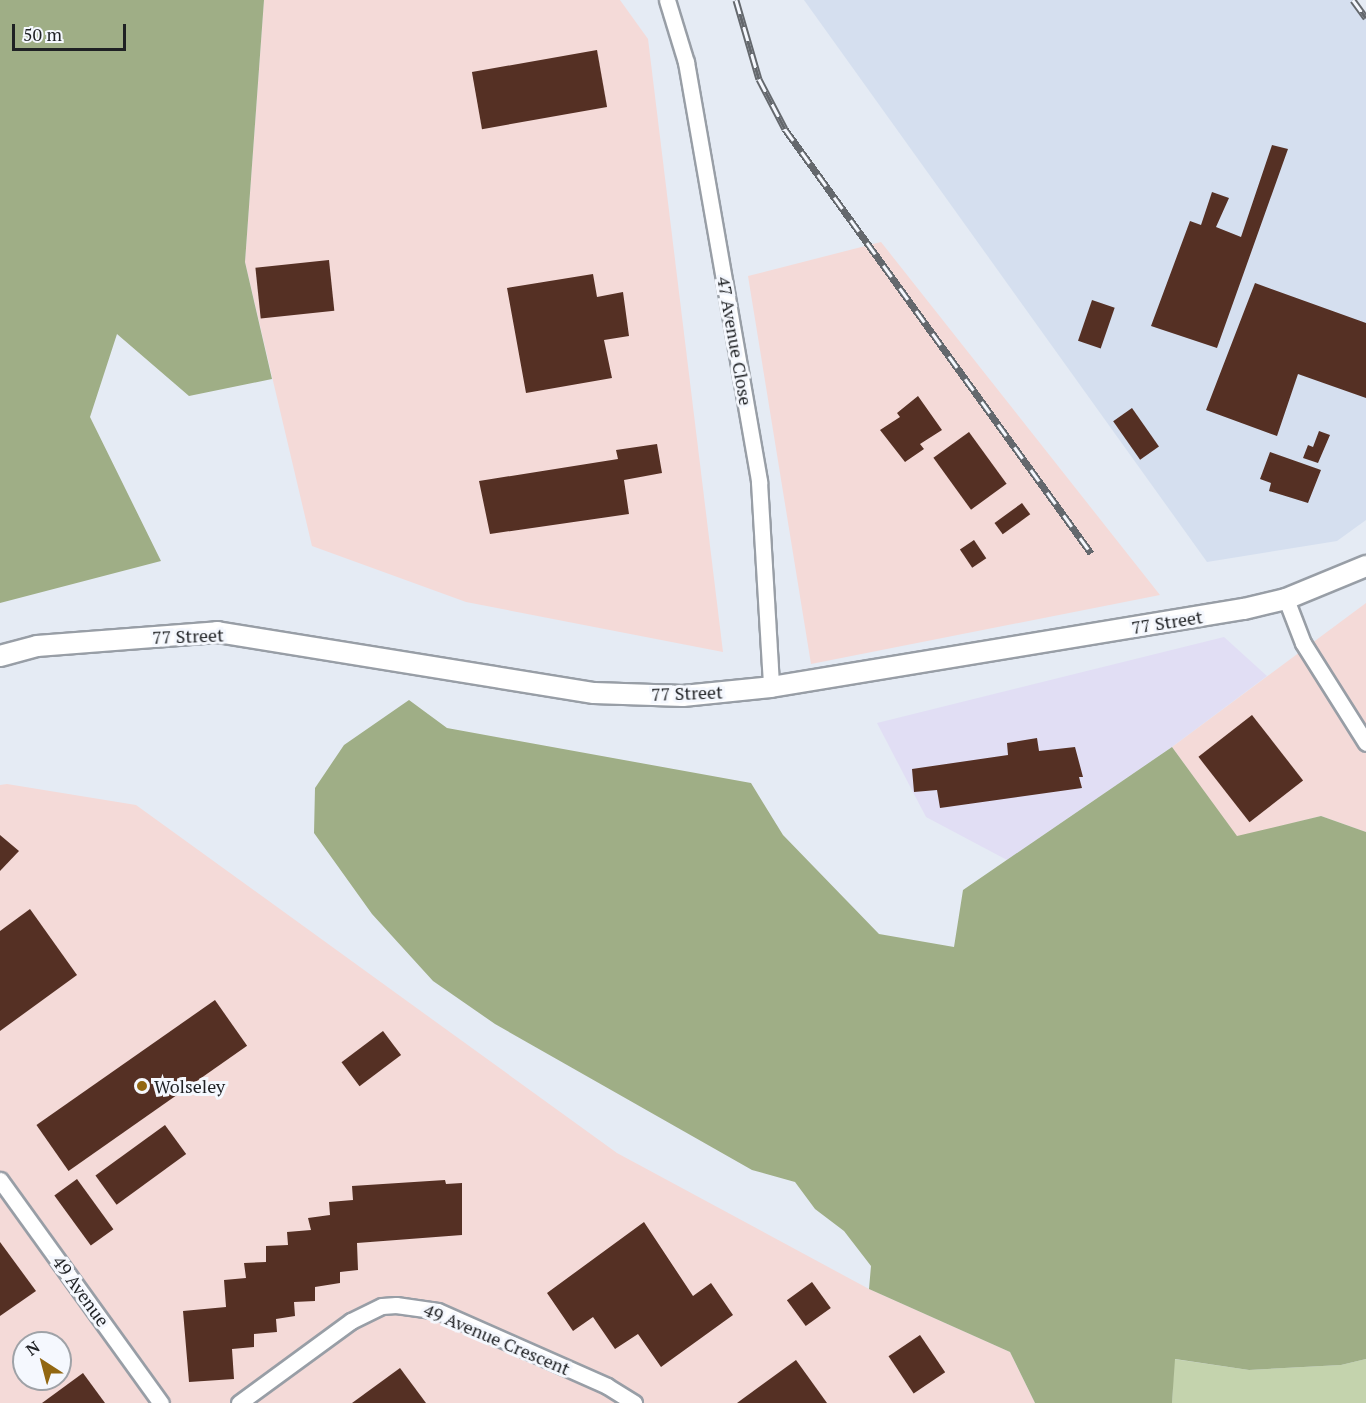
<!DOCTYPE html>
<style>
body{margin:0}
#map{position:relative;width:1366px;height:1403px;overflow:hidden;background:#e5ebf4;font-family:"PT Serif",serif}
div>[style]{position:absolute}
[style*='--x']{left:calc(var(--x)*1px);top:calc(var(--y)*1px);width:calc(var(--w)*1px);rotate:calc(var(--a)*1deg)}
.commercial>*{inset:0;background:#e1def4}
.industrial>*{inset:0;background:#f4dad8}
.built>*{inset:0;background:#d5dfef}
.green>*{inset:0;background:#c4d3ad}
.forest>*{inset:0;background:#9fae86}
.building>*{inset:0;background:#553024;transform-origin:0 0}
.roads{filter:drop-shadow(2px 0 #989ea6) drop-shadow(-2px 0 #989ea6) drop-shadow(0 2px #989ea6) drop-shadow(0 -2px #989ea6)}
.minor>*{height:15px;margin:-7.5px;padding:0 7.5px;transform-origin:7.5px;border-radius:7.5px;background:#fff}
.major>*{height:20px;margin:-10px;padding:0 10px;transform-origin:10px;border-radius:10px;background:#fff}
.rail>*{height:7px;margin-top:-3.5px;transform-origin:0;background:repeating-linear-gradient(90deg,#f5f8fe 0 14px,#64686d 0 28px);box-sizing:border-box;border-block:2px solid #64686d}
.dots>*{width:16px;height:16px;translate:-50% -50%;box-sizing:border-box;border:3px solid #f5f8fe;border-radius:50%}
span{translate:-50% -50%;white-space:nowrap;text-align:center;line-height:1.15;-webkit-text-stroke:6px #f5f8fe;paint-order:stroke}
.street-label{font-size:18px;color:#1f2124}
.poi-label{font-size:18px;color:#1f2124}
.left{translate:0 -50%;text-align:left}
.north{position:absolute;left:12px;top:1331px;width:60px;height:60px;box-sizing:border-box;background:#f5f8fe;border:2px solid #9fa2a7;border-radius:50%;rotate:324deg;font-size:16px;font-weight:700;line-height:24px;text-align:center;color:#1f2124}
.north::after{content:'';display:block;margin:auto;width:21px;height:27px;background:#926711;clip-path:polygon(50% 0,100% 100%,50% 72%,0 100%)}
.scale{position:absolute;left:12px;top:24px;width:114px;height:27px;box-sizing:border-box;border:3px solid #1f2124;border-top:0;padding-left:8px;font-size:18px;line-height:21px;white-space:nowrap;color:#1f2124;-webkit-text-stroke:4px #f5f8fe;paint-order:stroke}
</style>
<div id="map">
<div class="commercial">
<i style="clip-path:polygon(1224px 637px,1267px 676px,1172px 747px,1007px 860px,926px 817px,877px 723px)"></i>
</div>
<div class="industrial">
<i style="clip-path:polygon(264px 0,620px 0,648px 39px,723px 652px,466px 602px,312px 546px,245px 262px)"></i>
<i style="clip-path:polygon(881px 242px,1160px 595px,811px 664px,748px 276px)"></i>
<i style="clip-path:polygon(1366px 603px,1366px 832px,1321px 816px,1237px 837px,1172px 747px)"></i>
<i style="clip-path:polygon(evenodd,7px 784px,136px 805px,617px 1153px,869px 1289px,1010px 1352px,1035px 1403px,0 1403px,0 785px,7px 784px,24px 1343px,60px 1343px,60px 1379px,24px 1379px,24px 1343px)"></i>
</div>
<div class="built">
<i style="clip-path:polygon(804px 0,1352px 0,1366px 19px,1366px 520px,1337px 541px,1207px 562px)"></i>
</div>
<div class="green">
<i style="clip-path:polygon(1174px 1359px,1249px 1370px,1341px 1365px,1366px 1359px,1366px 1403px,1172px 1403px)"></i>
</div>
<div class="forest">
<i style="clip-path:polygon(0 0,264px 0,245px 262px,272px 379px,189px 396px,117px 334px,90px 417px,161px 561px,0 603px)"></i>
<i style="clip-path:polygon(409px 700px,447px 728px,751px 783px,783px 835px,879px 934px,954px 947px,963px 890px,1172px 747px,1237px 836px,1321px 816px,1366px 832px,1366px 1359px,1341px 1365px,1249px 1370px,1175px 1359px,1172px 1403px,1035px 1403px,1010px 1352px,869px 1289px,871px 1266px,844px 1231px,815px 1209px,795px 1182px,752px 1170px,495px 1024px,433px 981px,372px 914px,314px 833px,315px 788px,344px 745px)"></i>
</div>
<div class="building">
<i style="left:597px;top:50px;width:58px;height:127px;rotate:80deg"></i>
<i style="clip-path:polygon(1272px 145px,1288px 149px,1217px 348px,1151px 326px,1190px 221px,1201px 225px,1212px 192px,1229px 198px,1216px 227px,1241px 237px)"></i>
<i style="left:329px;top:260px;width:51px;height:74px;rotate:84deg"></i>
<i style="clip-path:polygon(593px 274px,597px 297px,623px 292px,629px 336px,604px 340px,612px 378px,526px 393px,507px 288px)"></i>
<i style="clip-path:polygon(1255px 283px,1366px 323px,1366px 398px,1298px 374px,1277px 436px,1206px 410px)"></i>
<i style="left:1092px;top:300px;width:24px;height:43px;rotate:19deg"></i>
<i style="clip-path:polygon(918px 396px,942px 430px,920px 444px,924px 449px,905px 462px,880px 430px,900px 417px,897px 413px)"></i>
<i style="left:1132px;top:408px;width:47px;height:23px;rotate:55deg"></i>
<i style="clip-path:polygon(1319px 431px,1330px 435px,1318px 463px,1303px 458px,1308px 445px,1313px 447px)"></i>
<i style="left:969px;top:432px;width:64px;height:44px;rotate:54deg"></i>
<i style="clip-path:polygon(657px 444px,662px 473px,624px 480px,629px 514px,490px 534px,479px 481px,618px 459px,616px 450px)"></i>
<i style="clip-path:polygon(1270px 452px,1321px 470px,1308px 503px,1269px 491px,1271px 483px,1260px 479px)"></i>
<i style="left:1022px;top:503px;width:14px;height:34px;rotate:54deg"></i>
<i style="left:974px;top:540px;width:22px;height:17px;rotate:56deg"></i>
<i style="left:1252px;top:715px;width:83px;height:68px;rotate:52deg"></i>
<i style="clip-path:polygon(1037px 738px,1039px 751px,1075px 747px,1083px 777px,1079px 777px,1082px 788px,940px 808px,937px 790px,914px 792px,912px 769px,1008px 755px,1007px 743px)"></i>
<i style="clip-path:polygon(0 835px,19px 851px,0 871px)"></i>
<i style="clip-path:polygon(30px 909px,77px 975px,0 1031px,0 931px)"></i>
<i style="left:215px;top:1000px;width:56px;height:218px;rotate:55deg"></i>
<i style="left:383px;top:1031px;width:30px;height:52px;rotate:53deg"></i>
<i style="left:165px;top:1125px;width:36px;height:86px;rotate:54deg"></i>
<i style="left:77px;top:1179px;width:62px;height:28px;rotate:54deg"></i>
<i style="clip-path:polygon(445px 1180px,446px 1184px,462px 1183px,462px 1235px,357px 1243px,358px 1270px,340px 1272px,340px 1283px,315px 1287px,315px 1301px,294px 1302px,295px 1316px,276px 1319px,277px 1332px,254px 1334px,254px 1347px,232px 1349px,234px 1379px,189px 1382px,183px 1311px,226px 1307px,224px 1280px,246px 1278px,244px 1263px,266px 1262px,266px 1246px,288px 1245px,287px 1232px,311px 1230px,308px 1218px,330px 1215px,329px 1202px,353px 1200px,352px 1186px)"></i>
<i style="clip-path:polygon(644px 1222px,693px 1296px,711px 1283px,733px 1315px,661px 1367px,638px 1334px,615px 1349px,593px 1317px,573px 1331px,547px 1293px)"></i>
<i style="clip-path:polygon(0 1242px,36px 1291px,0 1316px)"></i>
<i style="left:812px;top:1282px;width:32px;height:31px;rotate:54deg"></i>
<i style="left:920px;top:1335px;width:45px;height:38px;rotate:56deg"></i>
<i style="clip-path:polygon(796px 1360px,827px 1403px,737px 1403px)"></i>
<i style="clip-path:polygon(400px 1368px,426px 1403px,352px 1403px)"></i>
<i style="clip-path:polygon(83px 1373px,105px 1403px,42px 1403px)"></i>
</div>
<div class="roads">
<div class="minor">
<i style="--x:667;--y:0;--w:65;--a:73"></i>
<i style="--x:686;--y:62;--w:426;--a:80.1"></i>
<i style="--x:759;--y:482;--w:205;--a:86.6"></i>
<i style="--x:1286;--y:599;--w:47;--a:68.9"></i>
<i style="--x:1303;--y:643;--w:118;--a:57.8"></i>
<i style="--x:0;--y:1180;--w:275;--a:54.2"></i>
<i style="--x:239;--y:1403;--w:139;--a:-36.2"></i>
<i style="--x:351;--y:1321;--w:34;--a:-26"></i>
<i style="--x:382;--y:1306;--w:14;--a:-4"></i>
<i style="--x:396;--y:1305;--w:42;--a:8.1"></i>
<i style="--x:438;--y:1311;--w:185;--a:23.9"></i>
<i style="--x:607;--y:1386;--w:32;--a:32"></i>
</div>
<div class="major">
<i style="--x:0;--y:656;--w:38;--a:-15"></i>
<i style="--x:37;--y:646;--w:181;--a:-4.4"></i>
<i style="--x:217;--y:632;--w:382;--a:9.2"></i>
<i style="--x:594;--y:693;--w:89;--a:1.9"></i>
<i style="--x:683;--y:696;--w:88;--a:-5.8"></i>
<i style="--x:771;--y:687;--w:479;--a:-9.4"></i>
<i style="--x:1244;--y:609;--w:43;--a:-13.4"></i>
<i style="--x:1286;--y:599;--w:87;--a:-22.4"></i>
</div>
</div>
<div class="rail">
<i style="--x:736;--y:0;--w:82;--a:73.8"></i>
<i style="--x:759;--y:79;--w:56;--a:62.5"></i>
<i style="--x:785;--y:129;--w:523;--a:54.18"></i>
<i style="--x:1353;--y:0;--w:22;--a:54"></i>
</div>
<div class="dots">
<i style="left:142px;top:1086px;background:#926711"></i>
</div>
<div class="street-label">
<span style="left:735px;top:341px;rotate:80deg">47 Avenue Close</span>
<span style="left:1167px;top:622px;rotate:-9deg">77 Street</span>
<span style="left:188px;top:636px;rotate:-2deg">77 Street</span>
<span style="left:687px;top:693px;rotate:-2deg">77 Street</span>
<span style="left:81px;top:1291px;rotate:54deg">49 Avenue</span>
<span style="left:497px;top:1339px;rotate:23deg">49 Avenue Crescent</span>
</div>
<div class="poi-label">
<span class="left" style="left:154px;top:1086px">Wolseley</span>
</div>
<div class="north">N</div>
<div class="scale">50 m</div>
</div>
